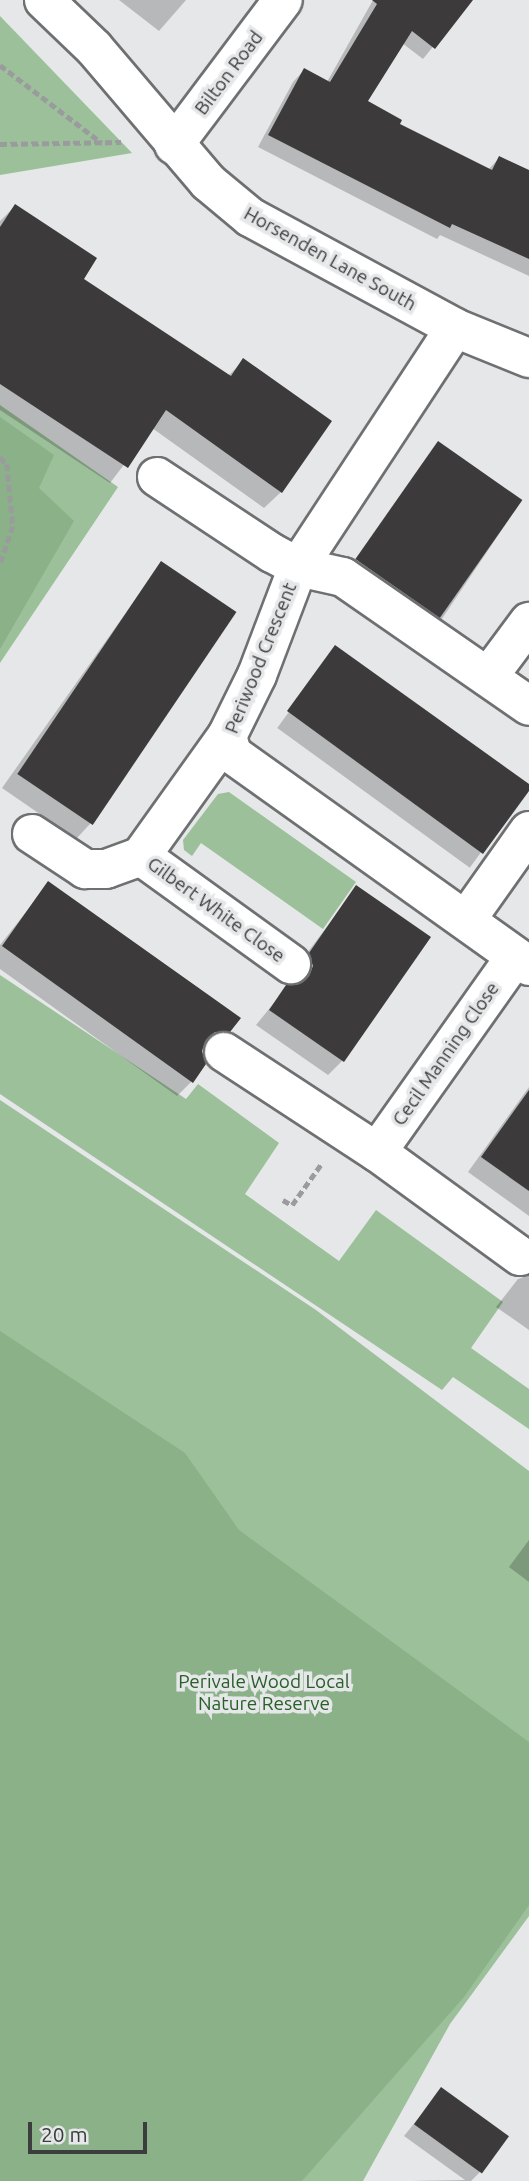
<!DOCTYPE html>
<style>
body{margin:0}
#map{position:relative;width:529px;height:2181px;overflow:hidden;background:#e5e7e8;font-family:Ubuntu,sans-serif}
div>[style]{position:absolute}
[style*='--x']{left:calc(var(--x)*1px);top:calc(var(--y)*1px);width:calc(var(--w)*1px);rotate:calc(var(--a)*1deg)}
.green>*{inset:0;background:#9bc09a}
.forest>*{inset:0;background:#8ab188}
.shadow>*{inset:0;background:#0003;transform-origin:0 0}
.building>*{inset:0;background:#3c3a3a;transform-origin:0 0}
.path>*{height:4.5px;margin-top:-2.25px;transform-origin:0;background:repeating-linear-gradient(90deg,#9a9b9c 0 7px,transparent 0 10.5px)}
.roads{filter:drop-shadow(2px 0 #6e7072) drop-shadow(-2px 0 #6e7072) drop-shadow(0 2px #6e7072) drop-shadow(0 -2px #6e7072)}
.minor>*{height:38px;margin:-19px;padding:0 19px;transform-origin:19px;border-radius:19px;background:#fff}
span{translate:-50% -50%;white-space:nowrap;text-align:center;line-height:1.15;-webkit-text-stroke:7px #e5e7e8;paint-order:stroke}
.street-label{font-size:19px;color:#3c3d3d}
.park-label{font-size:19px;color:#29602a}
.scale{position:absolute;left:28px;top:2122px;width:119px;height:32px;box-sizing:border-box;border:4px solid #3c3d3d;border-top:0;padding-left:9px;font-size:21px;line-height:24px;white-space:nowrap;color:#3c3d3d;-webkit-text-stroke:5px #e5e7e8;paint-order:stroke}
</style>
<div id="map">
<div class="green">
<i style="clip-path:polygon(0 16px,132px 153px,0 175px)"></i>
<i style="clip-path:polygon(0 405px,118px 487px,0 663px)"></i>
<i style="clip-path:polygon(229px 792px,356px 882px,323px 929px,201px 843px,192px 856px,184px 850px,183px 840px,218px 794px)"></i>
<i style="clip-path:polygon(0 975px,186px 1099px,198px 1084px,279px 1143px,245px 1194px,339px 1261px,376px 1210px,503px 1302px,471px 1348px,529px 1389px,529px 1429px,453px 1377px,442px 1390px,0 1094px)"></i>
<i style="clip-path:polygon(0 1100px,316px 1310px,529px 1471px,529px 1916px,450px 2024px,363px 2181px,0 2181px)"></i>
</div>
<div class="forest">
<i style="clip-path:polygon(0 417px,54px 455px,39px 488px,74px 521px,0 649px)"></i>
<i style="clip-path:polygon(0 1331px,185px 1453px,239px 1530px,529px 1742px,529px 1905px,464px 1997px,302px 2181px,0 2181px)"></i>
</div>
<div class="shadow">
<i style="clip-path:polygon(119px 0,186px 0,159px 31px)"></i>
<i style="clip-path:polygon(373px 0,471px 0,423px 59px,402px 43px,366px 102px,398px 125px,488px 170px,499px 158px,529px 172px,529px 276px,440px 235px,437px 239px,258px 147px,293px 82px,304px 70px,327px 82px)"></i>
<i style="clip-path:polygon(15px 206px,82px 280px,228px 376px,244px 360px,281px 492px,264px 508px,152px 428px,110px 483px,0 410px,0 221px)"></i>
<i style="left:438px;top:444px;width:101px;height:161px;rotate:34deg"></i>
<i style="clip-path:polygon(161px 563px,90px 824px,76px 839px,2px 788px)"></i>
<i style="left:336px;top:647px;width:238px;height:100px;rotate:36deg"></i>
<i style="clip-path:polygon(48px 884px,229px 1031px,214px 1046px,202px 1046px,192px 1081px,177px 1096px,0 969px,0 945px)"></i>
<i style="clip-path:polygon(356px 888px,343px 1060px,328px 1075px,256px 1025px,287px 987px,297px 986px,295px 969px)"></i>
<i style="clip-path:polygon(529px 1087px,529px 1216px,468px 1172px)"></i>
<i style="clip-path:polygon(529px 1275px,529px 1330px,496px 1307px,518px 1279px)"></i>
<i style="clip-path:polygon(529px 1540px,529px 1582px,509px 1567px)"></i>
<i style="clip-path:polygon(442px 2089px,480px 2172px,471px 2181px,410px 2181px,465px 2180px,404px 2136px)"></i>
</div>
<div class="building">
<i style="clip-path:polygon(372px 0,473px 0,435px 49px,412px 31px,368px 101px,402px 120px,400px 124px,492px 170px,499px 156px,529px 170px,529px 259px,452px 224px,450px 228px,268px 135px,304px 68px,330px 82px,377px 4px)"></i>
<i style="clip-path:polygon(15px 204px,97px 258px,84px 279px,231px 376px,243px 358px,332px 421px,282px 493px,166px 410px,128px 468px,0 384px,0 227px)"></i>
<i style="left:438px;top:441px;width:103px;height:144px;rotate:35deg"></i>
<i style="left:161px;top:561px;width:91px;height:257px;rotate:34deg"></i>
<i style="clip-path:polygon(335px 645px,529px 784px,529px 791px,483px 854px,287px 711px)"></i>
<i style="clip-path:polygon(48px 881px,241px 1018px,230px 1032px,215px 1032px,206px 1040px,202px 1051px,206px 1064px,193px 1083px,2px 946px)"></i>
<i style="clip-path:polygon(356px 885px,431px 937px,344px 1062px,269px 1010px,286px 985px,299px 984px,309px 976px,313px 966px,309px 953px)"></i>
<i style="clip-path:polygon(529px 1090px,529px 1191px,481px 1157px)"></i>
<i style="left:441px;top:2087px;width:84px;height:46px;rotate:36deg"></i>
</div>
<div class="path">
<i style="--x:0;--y:65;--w:128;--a:37.4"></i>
<i style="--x:0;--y:144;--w:121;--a:-0.9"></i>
<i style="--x:0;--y:457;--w:10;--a:45"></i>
<i style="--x:7;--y:464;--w:62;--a:84.5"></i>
<i style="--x:13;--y:526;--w:41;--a:108.4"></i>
<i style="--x:283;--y:1200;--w:10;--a:29"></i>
<i style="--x:292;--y:1205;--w:52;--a:-54.5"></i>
</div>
<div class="roads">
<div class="minor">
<i style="--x:44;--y:0;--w:69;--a:43.8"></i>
<i style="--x:94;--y:48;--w:176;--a:49.6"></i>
<i style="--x:208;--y:182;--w:55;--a:39.8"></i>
<i style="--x:250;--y:217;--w:233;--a:28.4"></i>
<i style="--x:455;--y:328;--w:80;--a:22.1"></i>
<i style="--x:174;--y:145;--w:181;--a:-53.1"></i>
<i style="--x:455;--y:328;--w:286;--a:123.3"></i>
<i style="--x:298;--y:567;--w:116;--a:110.8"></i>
<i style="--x:257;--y:675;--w:68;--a:116.2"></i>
<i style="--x:227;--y:736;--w:19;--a:74"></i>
<i style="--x:232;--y:754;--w:365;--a:35.5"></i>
<i style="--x:157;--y:477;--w:138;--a:33.5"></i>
<i style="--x:272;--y:553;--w:30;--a:28"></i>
<i style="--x:298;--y:567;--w:46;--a:12.5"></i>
<i style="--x:343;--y:577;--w:226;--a:34.7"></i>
<i style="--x:488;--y:677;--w:69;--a:-53.3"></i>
<i style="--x:32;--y:834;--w:64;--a:33.4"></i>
<i style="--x:85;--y:869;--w:21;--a:0"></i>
<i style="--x:106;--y:869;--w:37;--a:-20"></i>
<i style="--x:141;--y:856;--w:148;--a:-54.4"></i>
<i style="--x:141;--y:856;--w:185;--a:35.8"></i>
<i style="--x:466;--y:920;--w:109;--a:-54.7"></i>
<i style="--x:224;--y:1052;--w:183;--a:33.2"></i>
<i style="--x:377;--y:1152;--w:177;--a:36"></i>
<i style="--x:377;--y:1152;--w:239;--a:-54.7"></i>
</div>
</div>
<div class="street-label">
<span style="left:229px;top:73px;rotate:-53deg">Bilton Road</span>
<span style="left:330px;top:259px;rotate:29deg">Horsenden Lane South</span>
<span style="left:261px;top:658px;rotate:-68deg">Periwood Crescent</span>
<span style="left:216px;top:910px;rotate:36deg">Gilbert White Close</span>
<span style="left:446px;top:1054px;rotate:-55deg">Cecil Manning Close</span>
</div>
<div class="park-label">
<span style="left:264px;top:1693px">Perivale Wood Local<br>Nature Reserve</span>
</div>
<div class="scale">20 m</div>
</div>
